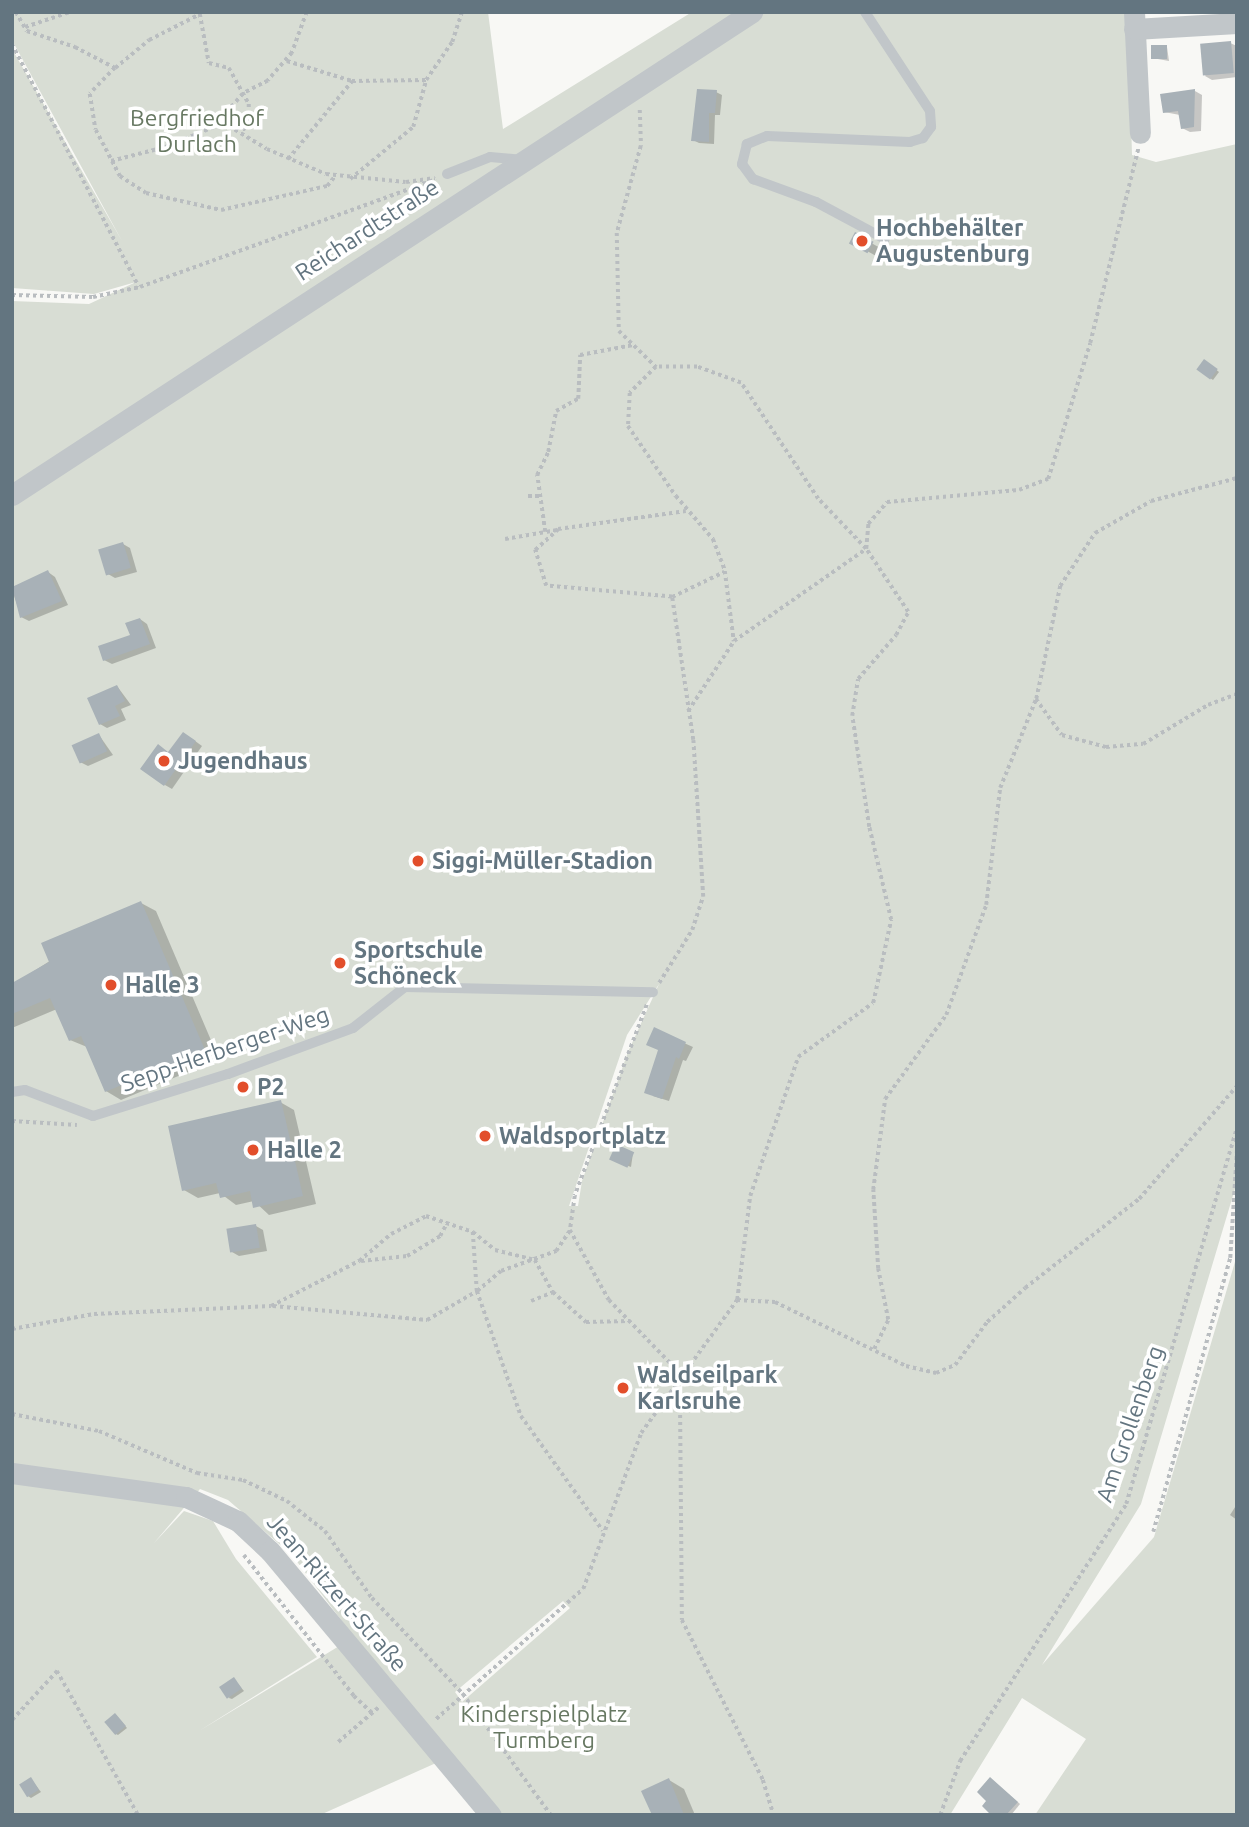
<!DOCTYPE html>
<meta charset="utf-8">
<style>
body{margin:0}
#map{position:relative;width:1249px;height:1827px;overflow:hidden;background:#f8f8f5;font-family:Ubuntu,sans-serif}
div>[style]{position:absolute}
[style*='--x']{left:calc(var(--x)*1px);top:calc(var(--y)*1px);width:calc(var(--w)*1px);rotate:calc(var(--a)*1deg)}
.green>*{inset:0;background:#d8ddd4}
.shadow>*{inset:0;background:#0003;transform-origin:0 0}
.building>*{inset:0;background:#a8b1b7;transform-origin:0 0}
.path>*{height:3.5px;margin-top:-1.75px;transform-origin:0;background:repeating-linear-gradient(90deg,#b9bdc0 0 3.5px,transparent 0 7px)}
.service>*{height:10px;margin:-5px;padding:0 5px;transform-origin:5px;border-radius:5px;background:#c1c6c9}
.minor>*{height:21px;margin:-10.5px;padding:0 10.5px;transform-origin:10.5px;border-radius:10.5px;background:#c1c6c9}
.dots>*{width:19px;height:19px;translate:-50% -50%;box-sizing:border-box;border:4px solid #fff;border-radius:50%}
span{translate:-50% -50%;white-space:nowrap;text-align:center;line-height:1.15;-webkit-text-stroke:7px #fff;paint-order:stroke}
.park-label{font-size:23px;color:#677862}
.poi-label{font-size:23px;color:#637580;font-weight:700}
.left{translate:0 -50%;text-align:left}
.street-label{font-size:23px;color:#637580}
.frame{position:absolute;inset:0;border:14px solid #637580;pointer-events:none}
</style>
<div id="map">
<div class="green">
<i style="clip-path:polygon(evenodd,12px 12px,488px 12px,503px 129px,692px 12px,1128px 12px,1132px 155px,1156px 162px,1237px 144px,1237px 1182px,1141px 1504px,1042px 1665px,1154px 1537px,1237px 1255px,1237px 1815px,1035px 1815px,1086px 1739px,1022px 1698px,950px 1815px,478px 1815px,436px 1763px,320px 1815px,12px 1815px,12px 301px,89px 304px,136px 282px,94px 294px,12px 288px,12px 49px,122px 241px,12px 40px,12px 12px,659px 984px,628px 1052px,582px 1181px,578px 1206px,569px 1206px,627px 1035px,659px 984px,12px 12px,200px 1489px,228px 1500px,292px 1555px,354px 1637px,199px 1731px,317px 1657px,236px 1559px,213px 1521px,184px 1511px,154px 1543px,200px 1489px,12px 12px,563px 1601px,570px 1608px,462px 1702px,455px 1692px,563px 1601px)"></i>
</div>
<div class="shadow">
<i style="clip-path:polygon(1230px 43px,1237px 46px,1237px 77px,1212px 80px,1205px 76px)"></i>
<i style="clip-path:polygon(1167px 47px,1169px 61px,1152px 58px)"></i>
<i style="clip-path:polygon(1195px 91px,1202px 95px,1201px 131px,1190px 132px,1182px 128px,1180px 115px,1164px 112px)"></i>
<i style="clip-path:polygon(716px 92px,722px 95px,720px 115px,715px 115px,714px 144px,699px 143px,693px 140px)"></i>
<i style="left:855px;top:234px;width:33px;height:9px;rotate:29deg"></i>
<i style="clip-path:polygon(1208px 363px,1219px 372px,1213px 380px,1210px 378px)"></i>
<i style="clip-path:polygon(123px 544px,130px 548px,137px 572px,115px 578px,108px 574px)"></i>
<i style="clip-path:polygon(48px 572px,55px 577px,68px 605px,29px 621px,21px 617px,12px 589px)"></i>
<i style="clip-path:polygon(140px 619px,147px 624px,156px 648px,112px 664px,104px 660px,132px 636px)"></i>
<i style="clip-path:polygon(117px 686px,131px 705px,121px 709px,126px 720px,107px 728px,100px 724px)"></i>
<i style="clip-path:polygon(99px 735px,113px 755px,88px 766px,80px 762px)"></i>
<i style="clip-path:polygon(191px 738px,202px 746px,172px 789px,165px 785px,170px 754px)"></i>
<i style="clip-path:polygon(141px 903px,156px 911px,219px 1059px,121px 1100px,106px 1091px,87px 1047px,70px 1040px,57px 1009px,12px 1028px,12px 985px)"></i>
<i style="clip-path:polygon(655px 1030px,693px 1047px,686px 1061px,683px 1060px,669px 1101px,653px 1096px,660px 1050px)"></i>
<i style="clip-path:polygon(280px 1102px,294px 1110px,316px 1204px,269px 1215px,254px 1201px,236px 1205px,220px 1193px,198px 1198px,184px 1190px)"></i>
<i style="clip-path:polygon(633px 1153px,631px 1167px,615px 1161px)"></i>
<i style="clip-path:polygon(256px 1226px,263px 1230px,267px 1251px,239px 1256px,232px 1252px)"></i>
<i style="clip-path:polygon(1237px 1504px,1237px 1520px,1230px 1515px)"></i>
<i style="clip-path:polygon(234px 1679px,244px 1691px,232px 1699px,229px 1698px)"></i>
<i style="clip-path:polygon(116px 1715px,127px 1728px,118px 1735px,116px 1734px)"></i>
<i style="clip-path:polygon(31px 1779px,41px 1792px,31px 1798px,28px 1796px)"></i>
<i style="clip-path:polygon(669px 1780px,684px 1789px,695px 1815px,653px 1815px)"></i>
<i style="clip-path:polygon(993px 1781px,1020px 1804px,1011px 1815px,994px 1815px)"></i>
</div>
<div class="building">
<i style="left:1231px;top:41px;width:32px;height:31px;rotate:85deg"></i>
<i style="left:1151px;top:45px;width:16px;height:14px"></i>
<i style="clip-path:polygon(697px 89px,717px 90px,715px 113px,709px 113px,709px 142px,691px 141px)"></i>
<i style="clip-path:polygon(1195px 89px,1194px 127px,1181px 129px,1178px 111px,1163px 113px,1160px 94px)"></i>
<i style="left:855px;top:232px;width:21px;height:13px;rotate:28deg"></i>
<i style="left:1204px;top:359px;width:17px;height:13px;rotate:36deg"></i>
<i style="left:123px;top:542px;width:27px;height:26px;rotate:73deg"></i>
<i style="clip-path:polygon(48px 570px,62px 601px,20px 618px,12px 587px)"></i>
<i style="clip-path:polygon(140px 618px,150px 644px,103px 661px,98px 646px,130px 635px,125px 623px)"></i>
<i style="clip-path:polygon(117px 685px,125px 701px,115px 706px,120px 716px,99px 725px,87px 698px)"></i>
<i style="clip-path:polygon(183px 732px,196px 741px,164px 786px,140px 769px,158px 744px,168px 752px)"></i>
<i style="left:99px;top:733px;width:20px;height:30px;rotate:66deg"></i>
<i style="clip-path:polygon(141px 901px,205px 1050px,105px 1092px,81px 1036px,69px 1041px,50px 998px,12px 1014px,12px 983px,49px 962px,41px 943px)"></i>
<i style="clip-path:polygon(654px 1027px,686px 1042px,679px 1059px,676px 1057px,662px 1099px,644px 1093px,658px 1050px,646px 1045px)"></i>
<i style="clip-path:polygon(281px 1100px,303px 1196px,253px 1208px,250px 1191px,220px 1198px,216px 1183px,182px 1191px,168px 1126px)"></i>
<i style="left:616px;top:1144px;width:20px;height:17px;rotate:24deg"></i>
<i style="left:256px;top:1224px;width:24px;height:30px;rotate:81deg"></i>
<i style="left:234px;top:1677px;width:14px;height:18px;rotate:56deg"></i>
<i style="left:115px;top:1713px;width:17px;height:14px;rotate:50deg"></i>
<i style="left:31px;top:1777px;width:15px;height:14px;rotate:58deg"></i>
<i style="clip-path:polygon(990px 1777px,1018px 1802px,1006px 1815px,991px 1815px,982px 1806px,986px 1801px,977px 1792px)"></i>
<i style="clip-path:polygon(669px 1778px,684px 1815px,652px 1815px,641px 1791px)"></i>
</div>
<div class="path">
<i style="--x:16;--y:12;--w:22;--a:60"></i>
<i style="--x:27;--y:31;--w:51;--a:18.4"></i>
<i style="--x:75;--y:47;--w:45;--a:27.7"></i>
<i style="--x:115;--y:68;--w:44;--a:-39.5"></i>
<i style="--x:149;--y:40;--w:57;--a:-27"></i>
<i style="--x:307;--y:12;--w:44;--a:110.1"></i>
<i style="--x:292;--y:53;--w:37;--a:131"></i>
<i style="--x:268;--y:81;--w:28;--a:153"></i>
<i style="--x:243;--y:94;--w:30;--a:131"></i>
<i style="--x:223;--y:117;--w:11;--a:56"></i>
<i style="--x:229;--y:126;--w:44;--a:31.2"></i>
<i style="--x:267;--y:149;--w:64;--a:23"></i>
<i style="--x:326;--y:174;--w:80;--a:5.7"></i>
<i style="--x:406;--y:182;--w:29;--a:-8"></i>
<i style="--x:200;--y:14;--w:50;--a:79.6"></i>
<i style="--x:209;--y:63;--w:21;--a:14"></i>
<i style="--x:229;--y:68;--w:41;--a:60.9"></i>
<i style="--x:249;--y:104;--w:18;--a:90"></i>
<i style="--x:249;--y:122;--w:14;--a:124"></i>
<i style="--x:25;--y:27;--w:47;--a:-18.4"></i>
<i style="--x:12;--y:44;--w:274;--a:62.4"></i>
<i style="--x:287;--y:61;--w:68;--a:17.1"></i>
<i style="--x:352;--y:81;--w:74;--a:-0.8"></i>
<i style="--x:115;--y:68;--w:36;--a:134"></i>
<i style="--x:90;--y:94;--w:36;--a:81"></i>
<i style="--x:96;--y:130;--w:52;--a:62.4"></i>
<i style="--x:120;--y:176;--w:31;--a:33"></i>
<i style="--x:146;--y:193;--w:77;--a:12.8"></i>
<i style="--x:221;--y:210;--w:109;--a:-12.8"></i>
<i style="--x:327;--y:186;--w:13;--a:-51"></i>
<i style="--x:640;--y:110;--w:36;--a:88"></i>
<i style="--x:641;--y:146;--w:90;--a:105.4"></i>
<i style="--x:617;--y:233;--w:98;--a:88.8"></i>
<i style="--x:619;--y:331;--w:52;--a:44.2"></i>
<i style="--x:288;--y:159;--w:101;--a:-50.6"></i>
<i style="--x:111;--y:161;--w:56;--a:-14.5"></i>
<i style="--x:165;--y:147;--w:66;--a:-22.3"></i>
<i style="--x:350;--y:179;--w:82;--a:-39.5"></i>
<i style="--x:413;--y:127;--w:49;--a:-74.5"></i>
<i style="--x:426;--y:80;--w:46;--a:-55.6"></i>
<i style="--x:452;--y:42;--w:32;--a:-72"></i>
<i style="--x:12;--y:295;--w:81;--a:1.4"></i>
<i style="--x:93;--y:297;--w:48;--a:-12"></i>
<i style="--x:140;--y:287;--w:315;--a:-20"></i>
<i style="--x:528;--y:496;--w:13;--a:0"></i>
<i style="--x:545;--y:532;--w:58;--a:-98"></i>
<i style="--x:537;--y:475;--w:25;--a:-64"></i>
<i style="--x:548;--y:452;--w:42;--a:-79"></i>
<i style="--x:556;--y:411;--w:25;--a:-29"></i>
<i style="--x:578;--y:399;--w:44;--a:-87.4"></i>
<i style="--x:580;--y:355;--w:54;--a:-10.7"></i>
<i style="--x:505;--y:539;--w:53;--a:-9.8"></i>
<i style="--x:672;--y:597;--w:58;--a:-25.7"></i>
<i style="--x:1036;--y:699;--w:44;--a:54.2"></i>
<i style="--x:1062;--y:735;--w:46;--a:15.3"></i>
<i style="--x:1106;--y:747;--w:37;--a:-5"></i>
<i style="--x:1143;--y:744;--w:76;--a:-31"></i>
<i style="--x:1208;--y:705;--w:31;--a:-21"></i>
<i style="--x:688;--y:711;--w:84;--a:-56.7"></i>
<i style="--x:734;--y:641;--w:161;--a:-34.9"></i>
<i style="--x:866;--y:549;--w:25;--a:-85"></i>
<i style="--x:868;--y:524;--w:29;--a:-49"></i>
<i style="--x:887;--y:502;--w:133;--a:-5.2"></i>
<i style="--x:1019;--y:490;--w:31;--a:-21"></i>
<i style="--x:1048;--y:479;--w:142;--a:-72.8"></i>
<i style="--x:1090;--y:343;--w:200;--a:-76.1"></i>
<i style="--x:659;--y:983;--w:62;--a:-58.1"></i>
<i style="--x:692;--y:930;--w:35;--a:-72"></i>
<i style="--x:703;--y:897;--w:157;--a:-93.6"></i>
<i style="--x:693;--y:740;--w:145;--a:-98.4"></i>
<i style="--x:672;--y:597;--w:126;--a:-175"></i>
<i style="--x:546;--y:586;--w:38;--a:-107"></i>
<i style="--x:535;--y:550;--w:31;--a:-42"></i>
<i style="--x:558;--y:529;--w:129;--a:-8"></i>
<i style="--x:647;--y:1005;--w:204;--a:110.7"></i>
<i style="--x:575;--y:1196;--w:34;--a:98"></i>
<i style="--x:570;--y:1230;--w:80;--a:60.9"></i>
<i style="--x:609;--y:1300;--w:102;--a:45.8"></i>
<i style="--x:680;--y:1373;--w:247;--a:89.5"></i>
<i style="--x:682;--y:1620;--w:179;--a:63.1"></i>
<i style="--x:763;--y:1780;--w:37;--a:73"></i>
<i style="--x:12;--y:1121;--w:65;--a:3.5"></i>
<i style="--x:473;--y:1232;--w:59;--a:86.1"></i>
<i style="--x:477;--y:1291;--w:133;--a:70.6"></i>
<i style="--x:521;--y:1416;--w:141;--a:54.5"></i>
<i style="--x:361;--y:1261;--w:46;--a:-6.2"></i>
<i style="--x:407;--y:1256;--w:39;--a:-31"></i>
<i style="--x:440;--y:1236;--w:15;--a:-62"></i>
<i style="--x:737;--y:1300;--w:38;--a:3"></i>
<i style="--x:775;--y:1302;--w:146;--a:26"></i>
<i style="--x:906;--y:1366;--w:31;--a:13"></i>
<i style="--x:936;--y:1373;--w:21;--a:-23"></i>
<i style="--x:955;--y:1365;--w:54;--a:-53.3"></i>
<i style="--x:987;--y:1322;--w:51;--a:-41.8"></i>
<i style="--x:1025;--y:1288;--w:145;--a:-38"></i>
<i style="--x:1139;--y:1199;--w:150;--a:-49.1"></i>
<i style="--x:531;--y:1301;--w:24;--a:-22"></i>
<i style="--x:273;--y:1306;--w:155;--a:5.2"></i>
<i style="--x:427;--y:1320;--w:58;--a:-30.1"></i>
<i style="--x:477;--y:1291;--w:31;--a:-40"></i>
<i style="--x:501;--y:1271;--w:59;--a:-20"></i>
<i style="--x:556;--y:1251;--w:25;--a:-56"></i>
<i style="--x:12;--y:1329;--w:83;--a:-10.4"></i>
<i style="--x:94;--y:1314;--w:177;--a:-2.6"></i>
<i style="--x:271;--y:1306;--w:99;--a:-27.1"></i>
<i style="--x:359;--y:1261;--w:42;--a:-40.2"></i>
<i style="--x:391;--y:1234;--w:39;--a:-27"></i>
<i style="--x:426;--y:1216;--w:50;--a:18.8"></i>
<i style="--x:473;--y:1232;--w:28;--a:39"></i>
<i style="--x:495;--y:1250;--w:41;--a:14"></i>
<i style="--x:535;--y:1260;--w:37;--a:61"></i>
<i style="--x:553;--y:1292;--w:45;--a:42.3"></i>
<i style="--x:586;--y:1322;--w:43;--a:-1.3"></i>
<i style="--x:874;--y:1349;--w:32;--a:-64"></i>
<i style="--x:888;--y:1320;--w:52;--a:-101.1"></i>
<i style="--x:878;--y:1269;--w:79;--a:-93.6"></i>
<i style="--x:873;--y:1190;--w:92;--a:-82.5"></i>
<i style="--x:885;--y:1099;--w:104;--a:-54"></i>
<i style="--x:946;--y:1015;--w:117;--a:-70"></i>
<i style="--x:986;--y:905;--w:118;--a:-83.2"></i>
<i style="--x:1000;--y:788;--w:96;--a:-68"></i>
<i style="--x:1036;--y:699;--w:116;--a:-78"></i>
<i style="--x:1060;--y:586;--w:64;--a:-56.6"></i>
<i style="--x:1095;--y:533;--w:64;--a:-29.7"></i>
<i style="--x:1151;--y:501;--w:89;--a:-15"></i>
<i style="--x:12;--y:1414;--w:89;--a:11.1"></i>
<i style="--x:99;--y:1431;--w:107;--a:23.2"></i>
<i style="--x:197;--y:1473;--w:47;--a:8.7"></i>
<i style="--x:243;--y:1480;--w:49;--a:25.5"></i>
<i style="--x:287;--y:1501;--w:48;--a:38.3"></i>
<i style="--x:325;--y:1531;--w:82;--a:55"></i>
<i style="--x:372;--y:1598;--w:132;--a:46.5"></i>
<i style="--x:463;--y:1694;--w:150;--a:54"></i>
<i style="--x:1153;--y:1532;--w:285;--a:-74.3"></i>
<i style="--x:1230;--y:1258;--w:112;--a:-86.4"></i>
<i style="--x:244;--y:1555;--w:179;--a:52"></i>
<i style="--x:354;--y:1696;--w:25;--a:43"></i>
<i style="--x:436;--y:1719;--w:196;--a:-41.5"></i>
<i style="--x:583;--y:1589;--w:166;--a:-69.6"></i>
<i style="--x:641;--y:1433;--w:164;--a:-54.2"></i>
<i style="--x:737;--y:1300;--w:105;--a:-82.9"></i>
<i style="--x:750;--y:1196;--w:147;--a:-70.9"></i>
<i style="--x:798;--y:1057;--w:92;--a:-35.8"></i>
<i style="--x:873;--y:1003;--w:85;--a:-77.8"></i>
<i style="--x:891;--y:920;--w:96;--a:-103.3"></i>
<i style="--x:869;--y:827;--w:112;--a:-98.7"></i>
<i style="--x:852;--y:716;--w:37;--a:-81"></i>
<i style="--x:858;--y:679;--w:58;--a:-49.2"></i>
<i style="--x:896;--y:635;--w:26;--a:-62"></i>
<i style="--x:908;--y:612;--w:76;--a:-123.7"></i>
<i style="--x:866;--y:549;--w:69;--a:-133.8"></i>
<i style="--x:818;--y:499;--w:139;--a:-123.6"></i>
<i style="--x:741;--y:383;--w:47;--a:-160"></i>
<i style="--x:697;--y:367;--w:41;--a:180"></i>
<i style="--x:656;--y:367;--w:37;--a:135"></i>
<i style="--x:630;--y:393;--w:33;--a:93"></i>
<i style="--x:628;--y:426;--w:85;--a:55.6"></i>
<i style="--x:676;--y:496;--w:57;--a:49.3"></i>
<i style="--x:713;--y:539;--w:34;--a:69"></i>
<i style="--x:725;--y:571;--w:71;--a:82.7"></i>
<i style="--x:12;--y:1720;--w:67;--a:-47.4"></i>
<i style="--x:57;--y:1671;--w:165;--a:60.6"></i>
<i style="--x:338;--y:1742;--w:54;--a:-40.5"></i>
<i style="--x:940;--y:1815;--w:58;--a:-69.7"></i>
<i style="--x:960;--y:1761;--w:306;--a:-57.1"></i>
<i style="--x:1126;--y:1504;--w:392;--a:-73.6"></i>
</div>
<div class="service">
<i style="--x:865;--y:12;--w:118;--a:56.7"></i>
<i style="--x:930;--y:111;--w:16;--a:86"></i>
<i style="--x:931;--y:127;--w:14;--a:126"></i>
<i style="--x:923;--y:138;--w:14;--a:163"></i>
<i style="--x:910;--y:142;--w:143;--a:-177.6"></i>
<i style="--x:767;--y:136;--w:22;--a:158"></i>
<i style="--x:747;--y:144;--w:21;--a:104"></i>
<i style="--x:742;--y:164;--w:19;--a:54"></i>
<i style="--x:753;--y:179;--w:67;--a:20.1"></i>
<i style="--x:816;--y:202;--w:78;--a:28.2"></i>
<i style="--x:447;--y:174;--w:46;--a:-21.6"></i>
<i style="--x:490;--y:157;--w:33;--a:5"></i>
<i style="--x:12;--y:1092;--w:13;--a:-9"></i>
<i style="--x:25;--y:1090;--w:73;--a:20.9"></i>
<i style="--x:93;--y:1116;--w:141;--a:-17.3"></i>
<i style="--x:228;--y:1074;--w:133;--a:-20.2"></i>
<i style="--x:353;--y:1028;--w:66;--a:-38.3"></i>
<i style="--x:405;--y:987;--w:248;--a:1.2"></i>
</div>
<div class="minor">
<i style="--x:1134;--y:12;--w:121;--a:87.2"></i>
<i style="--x:1134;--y:29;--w:103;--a:-3.3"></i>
<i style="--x:12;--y:495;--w:884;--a:-33.13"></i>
<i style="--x:12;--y:1473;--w:176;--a:7.9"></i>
<i style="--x:186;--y:1497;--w:57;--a:24.8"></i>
<i style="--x:238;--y:1521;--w:44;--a:43.2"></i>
<i style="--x:270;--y:1551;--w:344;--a:50.1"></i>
</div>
<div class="dots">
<i style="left:862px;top:241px;background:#e24e2b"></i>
<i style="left:164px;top:761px;background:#e24e2b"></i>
<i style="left:418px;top:861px;background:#e24e2b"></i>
<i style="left:340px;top:963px;background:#e24e2b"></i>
<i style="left:111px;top:985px;background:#e24e2b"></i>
<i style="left:243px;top:1087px;background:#e24e2b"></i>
<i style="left:485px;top:1136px;background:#e24e2b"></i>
<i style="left:253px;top:1150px;background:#e24e2b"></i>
<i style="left:623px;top:1388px;background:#e24e2b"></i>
</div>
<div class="park-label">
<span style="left:197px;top:131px">Bergfriedhof<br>Durlach</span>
<span style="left:544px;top:1727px">Kinderspielplatz<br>Turmberg</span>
</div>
<div class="poi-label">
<span class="left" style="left:876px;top:241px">Hochbehälter<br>Augustenburg</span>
<span class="left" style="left:178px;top:761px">Jugendhaus</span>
<span class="left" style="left:432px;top:861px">Siggi-Müller-Stadion</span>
<span class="left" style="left:354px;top:963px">Sportschule<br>Schöneck</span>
<span class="left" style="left:125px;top:985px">Halle 3</span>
<span class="left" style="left:257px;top:1087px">P2</span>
<span class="left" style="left:499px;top:1136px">Waldsportplatz</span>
<span class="left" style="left:267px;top:1150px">Halle 2</span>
<span class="left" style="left:637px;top:1388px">Waldseilpark<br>Karlsruhe</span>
</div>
<div class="street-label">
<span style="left:367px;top:230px;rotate:-33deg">Reichardtstraße</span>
<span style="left:225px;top:1049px;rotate:-19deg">Sepp-Herberger-Weg</span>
<span style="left:1130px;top:1424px;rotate:-71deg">Am Grollenberg</span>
<span style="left:337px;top:1593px;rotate:49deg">Jean-Ritzert-Straße</span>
</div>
<div class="frame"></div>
</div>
